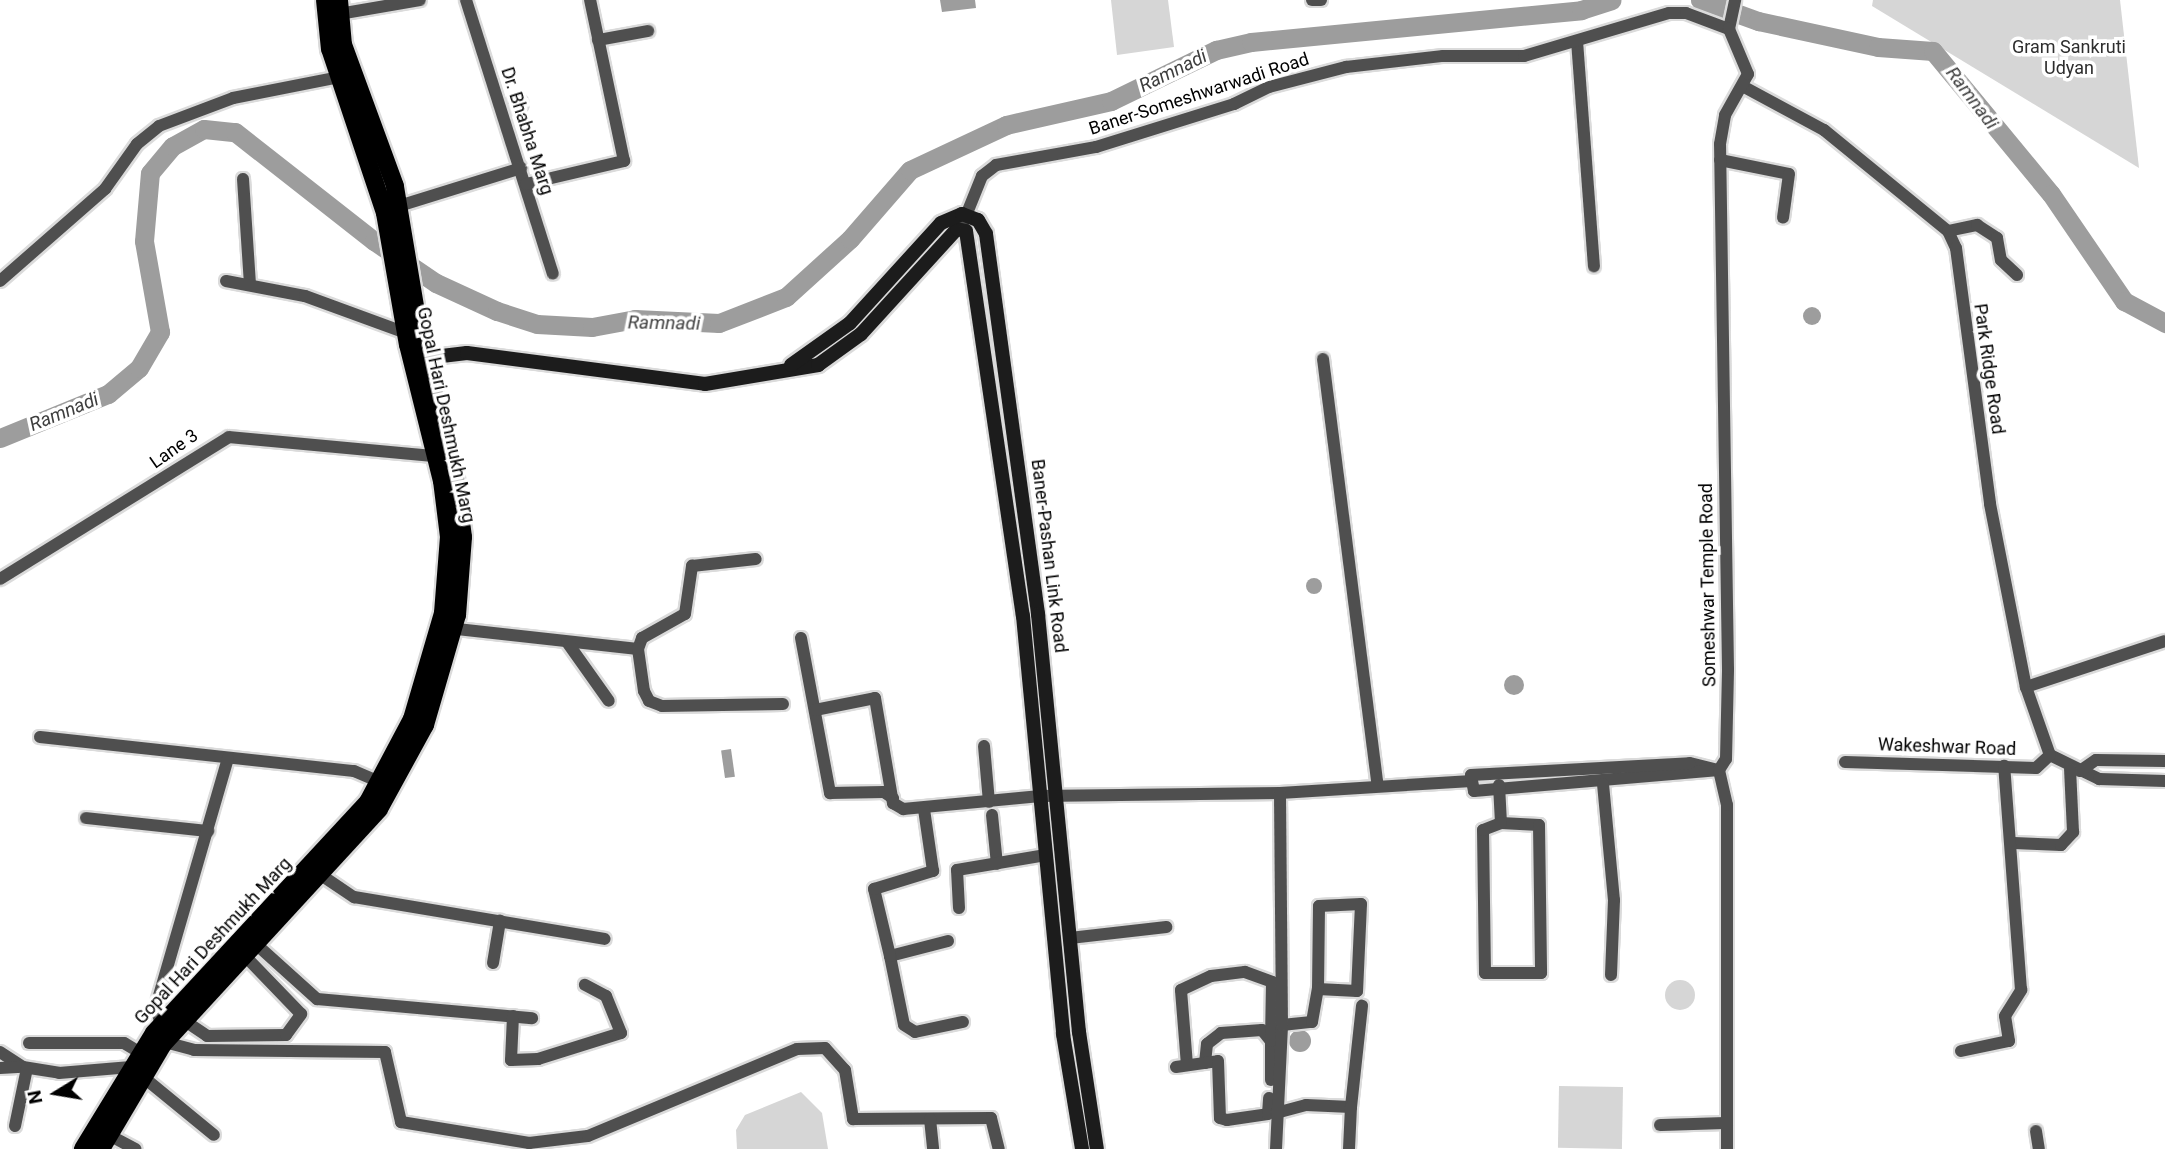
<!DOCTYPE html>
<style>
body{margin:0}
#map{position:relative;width:2165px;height:1149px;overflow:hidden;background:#fff;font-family:Roboto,sans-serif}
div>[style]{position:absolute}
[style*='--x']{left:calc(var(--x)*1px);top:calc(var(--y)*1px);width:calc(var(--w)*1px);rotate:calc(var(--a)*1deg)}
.green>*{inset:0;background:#d6d6d6;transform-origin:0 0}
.round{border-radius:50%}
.water>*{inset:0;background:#9d9d9d;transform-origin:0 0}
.river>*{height:19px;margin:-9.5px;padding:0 9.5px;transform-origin:9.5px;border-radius:9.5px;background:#9d9d9d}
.roads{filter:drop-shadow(2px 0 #dbdbdb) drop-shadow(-2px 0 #dbdbdb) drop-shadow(0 2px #dbdbdb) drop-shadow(0 -2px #dbdbdb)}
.street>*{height:12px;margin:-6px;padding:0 6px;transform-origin:6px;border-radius:6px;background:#4f4f4f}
.secondary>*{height:14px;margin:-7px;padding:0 7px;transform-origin:7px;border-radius:7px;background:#1c1c1c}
.primary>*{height:18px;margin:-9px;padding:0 9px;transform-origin:9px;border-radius:9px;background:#000}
span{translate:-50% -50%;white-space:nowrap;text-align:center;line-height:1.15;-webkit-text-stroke:7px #fff;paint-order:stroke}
.park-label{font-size:18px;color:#2d2d2d}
.street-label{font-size:18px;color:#000}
.water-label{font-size:19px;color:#3e3e3e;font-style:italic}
.north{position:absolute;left:21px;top:1058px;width:70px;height:70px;-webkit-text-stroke:5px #fff;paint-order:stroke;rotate:259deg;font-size:19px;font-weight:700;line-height:28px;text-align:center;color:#000}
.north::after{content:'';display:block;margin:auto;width:24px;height:32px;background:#000;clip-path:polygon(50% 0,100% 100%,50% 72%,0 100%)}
</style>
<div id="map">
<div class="green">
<i style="clip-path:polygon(1111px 0,1168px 0,1174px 47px,1117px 55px)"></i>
<i style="clip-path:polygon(1873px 0,2120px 0,2139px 168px,1872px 6px)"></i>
<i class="round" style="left:504px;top:91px;width:26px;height:26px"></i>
<i class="round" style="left:1665px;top:980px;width:30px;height:30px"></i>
<i style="left:1623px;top:1087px;width:62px;height:64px;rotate:91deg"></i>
<i style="clip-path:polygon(801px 1092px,822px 1113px,828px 1149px,737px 1149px,736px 1130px,745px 1115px)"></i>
</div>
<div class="water">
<i style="clip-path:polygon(940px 0,975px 0,976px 8px,942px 12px)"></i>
<i class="round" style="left:1803px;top:307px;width:18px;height:18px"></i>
<i class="round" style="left:1306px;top:578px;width:16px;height:16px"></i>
<i class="round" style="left:1504px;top:675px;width:20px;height:20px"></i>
<i style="left:731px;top:749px;width:28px;height:10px;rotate:82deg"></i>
<i class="round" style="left:1289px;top:1030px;width:22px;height:22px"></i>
</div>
<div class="river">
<i style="--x:1700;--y:0;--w:62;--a:19.9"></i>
<i style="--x:1758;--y:21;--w:123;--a:12.2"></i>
<i style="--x:1878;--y:47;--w:55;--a:4.2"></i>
<i style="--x:1933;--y:51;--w:185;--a:50.5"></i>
<i style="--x:2051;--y:194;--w:130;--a:55.7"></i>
<i style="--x:2124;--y:301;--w:47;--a:28.2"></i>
<i style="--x:0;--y:438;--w:117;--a:-22.2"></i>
<i style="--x:108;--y:394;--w:40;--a:-40"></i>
<i style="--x:139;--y:368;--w:42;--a:-59.7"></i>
<i style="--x:160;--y:332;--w:92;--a:-100"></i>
<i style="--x:144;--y:241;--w:68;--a:-85"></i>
<i style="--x:150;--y:173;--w:35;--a:-50"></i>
<i style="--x:173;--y:146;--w:35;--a:-29"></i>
<i style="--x:204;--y:129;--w:31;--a:6"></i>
<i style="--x:235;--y:132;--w:177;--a:38.1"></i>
<i style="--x:374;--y:241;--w:75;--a:34.1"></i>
<i style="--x:436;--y:283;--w:67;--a:24.7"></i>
<i style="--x:497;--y:311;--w:42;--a:18"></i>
<i style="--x:537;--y:324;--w:55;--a:3.1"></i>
<i style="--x:592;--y:327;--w:44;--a:-10.5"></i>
<i style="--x:635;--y:319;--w:84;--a:2.7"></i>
<i style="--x:719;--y:323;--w:72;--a:-21.2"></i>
<i style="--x:786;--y:297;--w:86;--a:-42.2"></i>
<i style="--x:850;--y:239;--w:91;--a:-49"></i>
<i style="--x:910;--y:170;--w:106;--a:-25.1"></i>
<i style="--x:1006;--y:125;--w:108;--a:-12.9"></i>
<i style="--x:1111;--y:101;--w:117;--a:-25.9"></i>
<i style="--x:1216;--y:50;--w:36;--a:-13"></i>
<i style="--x:1251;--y:42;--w:332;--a:-5.5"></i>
<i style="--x:1581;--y:10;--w:32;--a:-18"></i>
</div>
<div class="roads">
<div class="street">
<i style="--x:466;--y:0;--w:287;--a:72.4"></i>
<i style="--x:1312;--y:0;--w:9;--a:0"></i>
<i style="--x:339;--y:14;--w:82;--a:-9.8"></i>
<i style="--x:1729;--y:29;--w:30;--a:-78"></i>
<i style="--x:598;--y:40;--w:51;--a:-10.2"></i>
<i style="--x:1577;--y:41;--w:226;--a:85.7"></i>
<i style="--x:1746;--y:88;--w:89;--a:28.3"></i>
<i style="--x:1824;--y:130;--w:160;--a:39.2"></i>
<i style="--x:1948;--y:231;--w:19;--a:65"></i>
<i style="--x:1956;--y:248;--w:258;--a:82.4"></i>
<i style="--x:1990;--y:504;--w:187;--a:78.9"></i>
<i style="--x:2026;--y:687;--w:72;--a:70.6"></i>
<i style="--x:1720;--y:160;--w:70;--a:11.5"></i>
<i style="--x:1789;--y:174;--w:44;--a:97.8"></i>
<i style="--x:243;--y:179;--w:106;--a:86.2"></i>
<i style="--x:526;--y:184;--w:101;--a:-13.2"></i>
<i style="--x:624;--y:161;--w:165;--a:-101.9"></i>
<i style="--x:399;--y:206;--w:128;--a:-17.3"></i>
<i style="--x:961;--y:228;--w:56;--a:-68"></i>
<i style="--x:982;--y:176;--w:18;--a:-38"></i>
<i style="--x:996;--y:165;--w:102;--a:-10.2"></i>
<i style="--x:1096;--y:147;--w:145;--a:-17.3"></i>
<i style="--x:1234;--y:104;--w:39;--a:-26"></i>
<i style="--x:1269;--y:87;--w:80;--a:-14.6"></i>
<i style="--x:1346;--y:67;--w:98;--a:-6.5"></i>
<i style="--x:1443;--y:56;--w:81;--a:0"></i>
<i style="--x:1524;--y:56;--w:151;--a:-16.5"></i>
<i style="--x:1669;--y:13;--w:17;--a:0"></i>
<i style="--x:1686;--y:13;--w:46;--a:20.4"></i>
<i style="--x:1948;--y:231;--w:30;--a:-12"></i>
<i style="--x:1977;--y:225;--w:24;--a:33"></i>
<i style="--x:1997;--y:238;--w:22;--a:80"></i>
<i style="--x:2001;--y:260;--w:22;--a:43"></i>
<i style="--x:0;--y:281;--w:140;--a:-41.2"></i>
<i style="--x:105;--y:189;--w:55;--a:-54.6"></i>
<i style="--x:137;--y:144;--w:28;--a:-39"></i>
<i style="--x:159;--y:126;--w:79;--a:-20.7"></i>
<i style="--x:233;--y:98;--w:108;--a:-11.2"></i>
<i style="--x:226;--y:281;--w:80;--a:10.8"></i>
<i style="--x:305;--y:296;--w:108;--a:20.1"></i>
<i style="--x:1323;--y:359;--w:427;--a:82.7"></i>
<i style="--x:0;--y:579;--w:269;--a:-31.8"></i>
<i style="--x:229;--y:437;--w:207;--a:5.3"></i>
<i style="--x:448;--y:628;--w:191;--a:6.3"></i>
<i style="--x:638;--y:649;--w:42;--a:81.9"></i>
<i style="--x:644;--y:691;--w:11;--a:63"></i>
<i style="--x:649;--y:701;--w:14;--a:21"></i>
<i style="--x:662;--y:706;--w:121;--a:-0.9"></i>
<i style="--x:801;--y:638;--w:158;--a:79.4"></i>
<i style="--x:830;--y:793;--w:54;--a:-1.1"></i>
<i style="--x:884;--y:792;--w:11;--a:34"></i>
<i style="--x:567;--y:642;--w:72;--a:54.6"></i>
<i style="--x:638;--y:649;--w:12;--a:-70"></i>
<i style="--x:642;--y:638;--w:49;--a:-29.2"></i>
<i style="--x:685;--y:614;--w:49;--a:-81.7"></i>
<i style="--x:692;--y:566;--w:64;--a:-6.2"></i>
<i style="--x:2026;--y:687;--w:146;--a:-18.3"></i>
<i style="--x:815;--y:710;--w:61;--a:-11.3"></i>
<i style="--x:875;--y:698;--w:107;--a:80.3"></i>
<i style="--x:893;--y:803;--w:12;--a:31"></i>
<i style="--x:903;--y:809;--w:138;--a:-5.4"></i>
<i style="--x:1040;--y:796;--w:240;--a:-0.7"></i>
<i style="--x:1280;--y:793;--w:192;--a:-3.6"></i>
<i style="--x:40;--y:737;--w:316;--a:6.2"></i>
<i style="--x:354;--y:771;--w:28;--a:23"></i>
<i style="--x:984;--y:746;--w:56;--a:84.9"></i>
<i style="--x:2050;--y:755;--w:55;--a:26.1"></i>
<i style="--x:2099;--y:779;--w:66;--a:1.7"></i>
<i style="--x:1845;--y:762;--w:191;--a:1.8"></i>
<i style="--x:2036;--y:768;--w:19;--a:-43"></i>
<i style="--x:1690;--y:763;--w:30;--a:14"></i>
<i style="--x:1719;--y:770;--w:246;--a:175.1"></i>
<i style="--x:1474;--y:791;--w:16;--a:-101"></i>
<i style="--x:1471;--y:775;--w:219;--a:-3.1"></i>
<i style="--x:2080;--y:771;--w:19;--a:-35"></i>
<i style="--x:2096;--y:760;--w:69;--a:0.8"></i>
<i style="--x:1603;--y:784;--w:117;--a:84.6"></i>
<i style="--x:1614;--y:900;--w:75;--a:92.3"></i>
<i style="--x:1499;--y:785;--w:38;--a:87"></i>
<i style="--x:992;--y:815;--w:49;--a:84.2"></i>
<i style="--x:86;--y:818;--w:123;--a:6.1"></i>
<i style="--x:1501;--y:823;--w:38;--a:3"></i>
<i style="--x:1539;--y:825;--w:148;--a:89.2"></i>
<i style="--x:1541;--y:973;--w:56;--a:180"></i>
<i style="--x:1485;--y:973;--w:143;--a:-90.8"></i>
<i style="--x:1483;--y:830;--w:19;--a:-21"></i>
<i style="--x:2014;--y:843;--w:47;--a:2.4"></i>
<i style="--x:2061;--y:845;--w:18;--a:-47"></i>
<i style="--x:2073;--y:832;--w:63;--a:-92.7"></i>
<i style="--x:321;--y:875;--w:40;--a:34"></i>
<i style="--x:354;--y:897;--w:254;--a:9.5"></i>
<i style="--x:1361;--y:904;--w:87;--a:92.6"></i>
<i style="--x:1357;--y:991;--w:39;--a:-177"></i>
<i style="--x:1318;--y:989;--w:83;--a:-89.3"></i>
<i style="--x:1319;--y:906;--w:42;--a:-2.7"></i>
<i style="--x:959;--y:908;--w:38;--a:-93"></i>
<i style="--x:957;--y:870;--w:90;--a:-9.6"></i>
<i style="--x:1070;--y:938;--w:97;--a:-6.5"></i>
<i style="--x:948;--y:941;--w:60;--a:165.5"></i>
<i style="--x:890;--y:956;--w:70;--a:78.5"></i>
<i style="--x:904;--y:1025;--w:13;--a:32"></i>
<i style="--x:915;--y:1032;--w:49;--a:-11.8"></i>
<i style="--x:257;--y:945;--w:81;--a:42"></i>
<i style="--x:317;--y:999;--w:216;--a:5.1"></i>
<i style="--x:890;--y:956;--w:69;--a:-103.4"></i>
<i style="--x:874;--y:889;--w:62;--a:-17"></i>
<i style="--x:933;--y:871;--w:63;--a:-98.3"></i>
<i style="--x:493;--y:963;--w:43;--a:-80.5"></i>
<i style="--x:513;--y:1016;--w:44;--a:92.6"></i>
<i style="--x:511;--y:1060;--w:27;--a:-2"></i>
<i style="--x:538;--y:1059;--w:87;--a:-17.4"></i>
<i style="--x:621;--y:1033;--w:40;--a:-112"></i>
<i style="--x:606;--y:996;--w:24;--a:-152"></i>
<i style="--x:185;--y:1021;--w:27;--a:34"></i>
<i style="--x:207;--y:1036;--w:79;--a:-0.7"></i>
<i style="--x:286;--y:1035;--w:26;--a:-54"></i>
<i style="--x:301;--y:1014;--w:79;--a:-134"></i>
<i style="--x:161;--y:1025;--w:20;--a:-105"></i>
<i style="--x:156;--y:1006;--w:258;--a:-73.8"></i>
<i style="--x:1282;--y:1025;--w:30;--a:-6"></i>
<i style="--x:1312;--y:1022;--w:34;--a:-80"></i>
<i style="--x:161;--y:1041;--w:34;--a:15"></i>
<i style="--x:194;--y:1050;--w:191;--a:0.6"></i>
<i style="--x:385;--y:1052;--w:72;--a:77.1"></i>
<i style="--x:401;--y:1122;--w:130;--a:9.3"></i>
<i style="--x:529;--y:1143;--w:59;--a:-6.8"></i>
<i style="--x:588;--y:1136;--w:226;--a:-22.6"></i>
<i style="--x:797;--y:1049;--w:28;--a:-2"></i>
<i style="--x:825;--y:1048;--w:30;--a:48"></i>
<i style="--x:845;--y:1070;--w:50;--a:80.7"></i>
<i style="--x:853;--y:1119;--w:138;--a:-0.4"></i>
<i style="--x:991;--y:1118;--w:32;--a:76"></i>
<i style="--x:29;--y:1043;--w:95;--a:0"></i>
<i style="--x:124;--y:1043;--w:29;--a:31"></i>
<i style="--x:1961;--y:1051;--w:49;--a:-11.8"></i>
<i style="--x:2009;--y:1041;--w:25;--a:-99"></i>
<i style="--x:2005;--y:1016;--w:31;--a:-58"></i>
<i style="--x:2021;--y:990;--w:225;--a:-94.3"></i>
<i style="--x:0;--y:1052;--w:27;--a:33"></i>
<i style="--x:23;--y:1067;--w:36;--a:9"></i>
<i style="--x:59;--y:1073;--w:72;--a:-4.8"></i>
<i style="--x:131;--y:1067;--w:107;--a:39.3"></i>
<i style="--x:1205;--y:1063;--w:19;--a:-84"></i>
<i style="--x:1207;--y:1044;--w:18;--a:-38"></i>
<i style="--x:1221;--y:1033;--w:41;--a:-4.2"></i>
<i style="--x:1262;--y:1030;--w:14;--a:51"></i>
<i style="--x:1271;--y:1041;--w:39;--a:90"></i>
<i style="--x:1187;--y:1065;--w:75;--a:-94.6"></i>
<i style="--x:1181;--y:990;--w:33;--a:-25"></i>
<i style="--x:1211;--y:976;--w:34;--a:-7"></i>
<i style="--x:1245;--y:972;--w:29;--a:20"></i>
<i style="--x:1272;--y:982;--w:59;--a:91"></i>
<i style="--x:1176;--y:1067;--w:42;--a:-8.1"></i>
<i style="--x:1218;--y:1061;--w:57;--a:88"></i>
<i style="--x:1220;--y:1118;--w:7;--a:16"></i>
<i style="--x:1227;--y:1120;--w:41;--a:-8.3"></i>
<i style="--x:1268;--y:1114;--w:16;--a:-86"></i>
<i style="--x:0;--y:1068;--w:22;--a:-3"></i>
<i style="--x:1276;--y:1113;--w:31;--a:-15"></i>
<i style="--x:1306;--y:1105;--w:45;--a:2.5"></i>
<i style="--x:1351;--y:1107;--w:102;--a:-83.8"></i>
<i style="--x:930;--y:1119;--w:30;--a:84"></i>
<i style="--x:1660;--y:1125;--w:67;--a:-1.7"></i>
<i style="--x:15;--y:1126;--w:59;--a:-78.3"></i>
<i style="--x:2036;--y:1131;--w:18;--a:81"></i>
<i style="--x:109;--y:1135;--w:30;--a:28"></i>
<i style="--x:1276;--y:1149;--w:124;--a:-87.2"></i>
<i style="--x:1282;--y:1025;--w:232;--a:-90.5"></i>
<i style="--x:1349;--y:1149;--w:42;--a:-87.3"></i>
<i style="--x:1727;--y:1149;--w:344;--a:-90"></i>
<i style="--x:1727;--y:805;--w:36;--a:-103"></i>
<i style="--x:1719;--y:770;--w:13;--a:-58"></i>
<i style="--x:1726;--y:759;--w:90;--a:-88.7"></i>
<i style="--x:1728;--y:669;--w:525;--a:-90.87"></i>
<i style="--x:1720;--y:144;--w:29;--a:-80"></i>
<i style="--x:1725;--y:115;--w:47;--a:-60.7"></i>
<i style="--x:1748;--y:74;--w:49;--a:-112.9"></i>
</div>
<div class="secondary">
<i style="--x:425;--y:358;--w:42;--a:-6.8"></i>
<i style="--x:467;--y:353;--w:240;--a:7.4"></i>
<i style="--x:705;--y:384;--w:115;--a:-9.5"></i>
<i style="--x:818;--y:365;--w:53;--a:-35.8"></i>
<i style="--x:861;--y:334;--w:142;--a:-47.6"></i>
<i style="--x:957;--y:229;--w:9;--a:13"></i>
<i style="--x:966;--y:231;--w:389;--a:81.6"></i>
<i style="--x:1023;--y:616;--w:420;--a:84.5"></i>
<i style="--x:1063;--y:1034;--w:117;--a:80.6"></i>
<i style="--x:791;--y:365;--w:72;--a:-35.4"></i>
<i style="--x:850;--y:323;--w:135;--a:-47.7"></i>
<i style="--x:941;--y:223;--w:23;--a:-23"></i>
<i style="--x:962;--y:214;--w:17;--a:21"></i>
<i style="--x:978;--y:220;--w:16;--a:60"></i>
<i style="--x:986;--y:234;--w:384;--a:82.2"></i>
<i style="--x:1038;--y:614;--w:420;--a:84.4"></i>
<i style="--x:1079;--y:1032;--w:118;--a:81.3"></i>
</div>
<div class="primary">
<i style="--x:83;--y:1149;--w:136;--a:-58.5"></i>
<i style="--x:154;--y:1033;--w:315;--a:-47.2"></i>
<i style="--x:368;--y:802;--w:94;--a:-62.1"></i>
<i style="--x:412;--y:719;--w:110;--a:-73.7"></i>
<i style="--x:443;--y:613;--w:76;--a:-85.5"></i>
<i style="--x:449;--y:537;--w:56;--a:-97.1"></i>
<i style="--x:442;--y:481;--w:140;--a:-104"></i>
<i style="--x:408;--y:345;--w:134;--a:-99.9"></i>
<i style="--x:385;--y:213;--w:173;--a:-108.5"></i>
<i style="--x:330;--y:49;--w:49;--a:-95.8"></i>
<i style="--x:101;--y:1149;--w:122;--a:-59.4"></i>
<i style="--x:163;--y:1044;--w:319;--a:-47.4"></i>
<i style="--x:379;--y:809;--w:96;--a:-61.3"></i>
<i style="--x:425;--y:725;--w:115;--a:-73.8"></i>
<i style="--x:457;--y:615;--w:78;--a:-85.6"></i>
<i style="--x:463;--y:537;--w:60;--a:-97.7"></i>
<i style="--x:455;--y:478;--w:140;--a:-104"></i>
<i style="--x:421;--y:342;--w:158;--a:-99.5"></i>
<i style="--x:395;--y:186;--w:150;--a:-110.2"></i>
<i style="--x:343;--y:45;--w:45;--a:-95.1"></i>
</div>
</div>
<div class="park-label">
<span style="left:2069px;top:58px">Gram Sankruti<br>Udyan</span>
</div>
<div class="street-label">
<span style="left:1199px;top:94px;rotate:-18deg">Baner-Someshwarwadi Road</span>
<span style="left:527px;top:131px;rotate:72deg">Dr. Bhabha Marg</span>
<span style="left:1989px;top:369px;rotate:82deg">Park Ridge Road</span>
<span style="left:446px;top:415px;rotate:78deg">Gopal Hari Deshmukh Marg</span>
<span style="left:174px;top:449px;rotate:-35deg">Lane 3</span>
<span style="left:1049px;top:556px;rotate:83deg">Baner-Pashan Link Road</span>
<span style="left:1708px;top:585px;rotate:-91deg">Someshwar Temple Road</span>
<span style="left:1947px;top:747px;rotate:2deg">Wakeshwar Road</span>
<span style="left:213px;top:941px;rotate:-47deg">Gopal Hari Deshmukh Marg</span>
</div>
<div class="water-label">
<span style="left:1173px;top:71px;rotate:-26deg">Ramnadi</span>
<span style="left:1972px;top:98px;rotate:53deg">Ramnadi</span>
<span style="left:664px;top:323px;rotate:1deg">Ramnadi</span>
<span style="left:64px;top:412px;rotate:-22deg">Ramnadi</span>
</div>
<div class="north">N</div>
</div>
